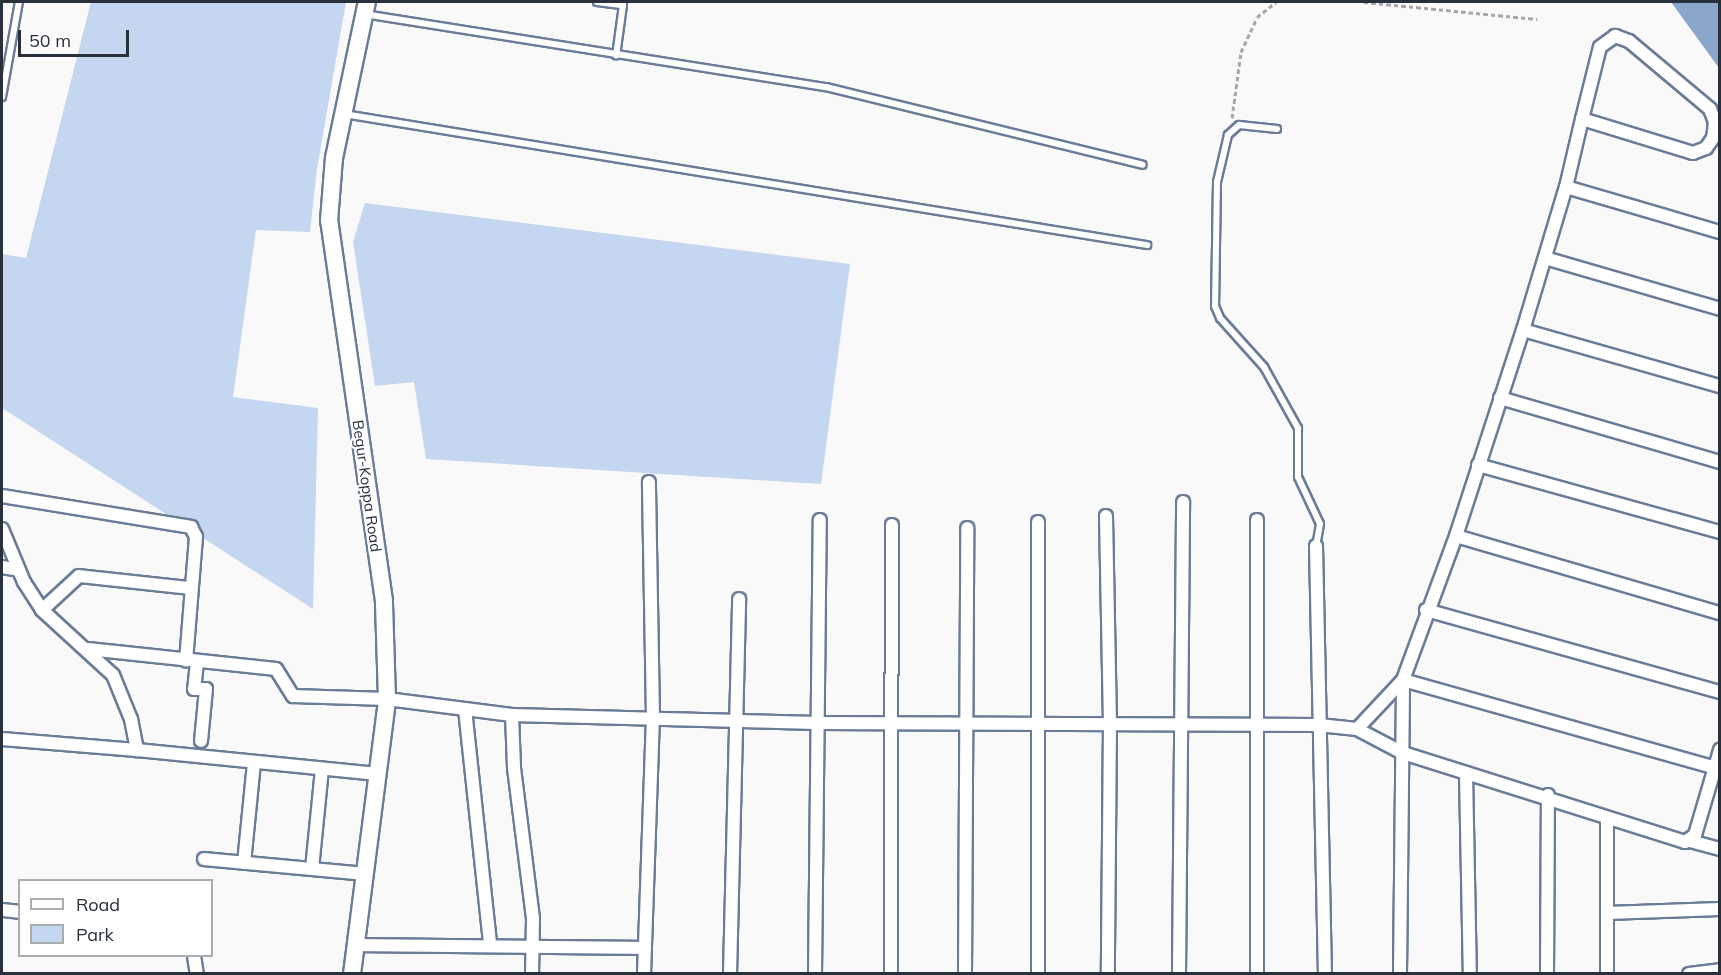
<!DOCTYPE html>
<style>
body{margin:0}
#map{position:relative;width:1721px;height:975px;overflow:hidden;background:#f9f9f9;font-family:Mulish,sans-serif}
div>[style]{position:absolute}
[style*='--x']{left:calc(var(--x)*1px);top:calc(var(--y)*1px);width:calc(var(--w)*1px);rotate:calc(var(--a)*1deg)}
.green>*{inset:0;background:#c4d6f0}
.water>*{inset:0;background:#8ba6cb}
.path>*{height:3px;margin-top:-1.5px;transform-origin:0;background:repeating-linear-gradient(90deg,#a4a8ac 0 4.5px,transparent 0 7.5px)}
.roads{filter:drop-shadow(2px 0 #6a7c97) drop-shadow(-2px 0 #6a7c97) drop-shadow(0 2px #6a7c97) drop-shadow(0 -2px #6a7c97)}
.lane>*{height:6px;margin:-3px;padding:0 3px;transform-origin:3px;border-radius:3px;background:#fff}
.street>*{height:12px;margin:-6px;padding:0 6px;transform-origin:6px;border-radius:6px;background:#fff}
.secondary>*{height:16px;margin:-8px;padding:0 8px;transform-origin:8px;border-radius:8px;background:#fff}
span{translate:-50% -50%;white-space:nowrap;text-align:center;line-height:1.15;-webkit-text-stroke:4.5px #fff;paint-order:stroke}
.street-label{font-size:15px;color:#28303b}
.frame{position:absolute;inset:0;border:3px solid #28303b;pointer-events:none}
.legend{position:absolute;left:18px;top:879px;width:195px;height:78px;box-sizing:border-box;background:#fff;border:2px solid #a9acb1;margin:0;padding:8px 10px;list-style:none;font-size:18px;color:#28303b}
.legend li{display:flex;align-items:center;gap:12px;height:30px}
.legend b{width:30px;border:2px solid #a9acb1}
.scale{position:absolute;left:18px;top:30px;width:111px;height:27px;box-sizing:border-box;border:3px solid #28303b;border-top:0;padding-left:8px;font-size:18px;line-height:21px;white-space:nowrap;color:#28303b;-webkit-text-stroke:4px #fff;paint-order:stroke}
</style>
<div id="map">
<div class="green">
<i style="clip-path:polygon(91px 2px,346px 2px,317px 169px,310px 232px,256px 230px,233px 397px,318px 408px,313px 609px,2px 408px,2px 254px,26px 258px)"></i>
<i style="clip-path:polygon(365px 203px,850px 264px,821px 484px,426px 459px,414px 382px,375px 386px,353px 242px)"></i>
</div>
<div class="water">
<i style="clip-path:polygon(1671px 2px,1719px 2px,1719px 68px)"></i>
</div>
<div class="path">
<i style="--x:1364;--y:2;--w:174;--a:5.6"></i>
<i style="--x:1232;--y:118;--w:67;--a:-82.2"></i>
<i style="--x:1241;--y:52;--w:38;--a:-65"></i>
<i style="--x:1257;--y:17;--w:24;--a:-38"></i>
</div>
<div class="roads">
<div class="lane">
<i style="--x:597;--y:2;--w:26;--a:7"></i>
<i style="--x:623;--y:5;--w:51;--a:97.8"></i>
<i style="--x:364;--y:14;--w:468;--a:9"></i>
<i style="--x:826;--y:87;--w:326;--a:13.8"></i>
<i style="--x:2;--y:97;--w:97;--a:-79.9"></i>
<i style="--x:344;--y:114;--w:814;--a:9.27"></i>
<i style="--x:1277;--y:129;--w:38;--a:-174"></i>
<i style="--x:1239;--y:125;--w:15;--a:138"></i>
<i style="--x:1228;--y:135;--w:48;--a:103.2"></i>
<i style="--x:1217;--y:182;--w:124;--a:90.9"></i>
<i style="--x:1215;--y:306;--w:13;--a:67"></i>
<i style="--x:1220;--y:318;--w:66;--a:48.1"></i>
<i style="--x:1264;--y:367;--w:70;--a:60.9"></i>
<i style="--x:1298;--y:428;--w:49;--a:90"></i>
<i style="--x:1298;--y:477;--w:52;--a:64.9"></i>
<i style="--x:1320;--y:524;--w:22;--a:100"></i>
</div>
<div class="street">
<i style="--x:1566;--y:187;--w:160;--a:16.3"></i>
<i style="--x:1545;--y:258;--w:182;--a:16.2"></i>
<i style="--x:1523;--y:330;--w:205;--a:15.9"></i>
<i style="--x:1500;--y:398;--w:229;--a:16.2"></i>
<i style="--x:1478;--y:465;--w:251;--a:15.5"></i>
<i style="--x:2;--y:496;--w:192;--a:9.3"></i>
<i style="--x:191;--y:527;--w:11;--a:63"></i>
<i style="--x:196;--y:537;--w:124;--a:94.6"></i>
<i style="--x:1106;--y:516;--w:207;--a:88.9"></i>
<i style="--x:1110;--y:723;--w:251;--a:90.5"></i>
<i style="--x:1257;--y:520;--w:454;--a:90"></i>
<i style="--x:1038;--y:522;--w:452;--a:90"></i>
<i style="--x:2;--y:529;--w:57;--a:67.5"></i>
<i style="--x:24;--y:582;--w:33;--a:57"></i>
<i style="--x:42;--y:610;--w:96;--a:42.5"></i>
<i style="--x:113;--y:675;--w:48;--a:67.8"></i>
<i style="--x:131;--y:719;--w:32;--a:79"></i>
<i style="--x:137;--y:750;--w:242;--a:5.7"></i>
<i style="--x:1456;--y:536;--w:275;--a:16.3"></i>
<i style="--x:1316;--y:546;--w:428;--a:88.8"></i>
<i style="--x:2;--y:567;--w:17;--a:10"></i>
<i style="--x:42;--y:610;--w:50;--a:-42.6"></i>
<i style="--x:79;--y:576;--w:111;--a:6.2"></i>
<i style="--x:1426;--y:610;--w:305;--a:15.6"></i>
<i style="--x:88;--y:649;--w:189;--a:6.1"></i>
<i style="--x:276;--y:669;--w:32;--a:58"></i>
<i style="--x:293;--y:696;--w:94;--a:1.8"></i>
<i style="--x:387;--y:699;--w:126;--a:7.3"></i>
<i style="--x:512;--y:715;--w:305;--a:1.5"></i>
<i style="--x:817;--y:723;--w:502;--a:0.23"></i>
<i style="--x:1319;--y:725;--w:38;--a:6"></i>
<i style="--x:1357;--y:729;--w:52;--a:27.6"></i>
<i style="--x:1403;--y:753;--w:296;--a:17.5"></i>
<i style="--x:1685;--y:842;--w:12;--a:-35"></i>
<i style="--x:1695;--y:835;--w:89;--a:-73.6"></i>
<i style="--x:197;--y:662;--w:27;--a:96"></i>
<i style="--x:194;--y:689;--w:12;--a:0"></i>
<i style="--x:206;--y:689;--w:52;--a:95.5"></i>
<i style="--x:465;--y:709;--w:236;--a:83.9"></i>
<i style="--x:512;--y:715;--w:53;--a:87.8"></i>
<i style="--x:514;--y:768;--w:152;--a:82.8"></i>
<i style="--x:533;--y:919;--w:55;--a:91"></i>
<i style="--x:1357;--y:729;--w:67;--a:-46.8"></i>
<i style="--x:1403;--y:680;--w:329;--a:15.7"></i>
<i style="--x:2;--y:739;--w:135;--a:4.7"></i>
<i style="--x:1466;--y:773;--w:201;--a:88.9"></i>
<i style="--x:1690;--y:841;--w:31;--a:15"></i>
<i style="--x:204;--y:859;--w:162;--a:5.3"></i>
<i style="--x:244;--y:863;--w:101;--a:-84.3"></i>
<i style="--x:312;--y:869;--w:100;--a:-84.3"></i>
<i style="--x:2;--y:910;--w:18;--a:6"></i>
<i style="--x:1607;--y:913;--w:113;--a:-2"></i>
<i style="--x:356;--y:945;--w:289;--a:0.6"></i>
<i style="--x:194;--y:956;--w:18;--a:81"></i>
<i style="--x:644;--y:974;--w:257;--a:-88"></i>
<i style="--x:653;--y:717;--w:235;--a:-91"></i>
<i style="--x:730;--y:974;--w:375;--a:-88.6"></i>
<i style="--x:815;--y:974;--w:454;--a:-89.4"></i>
<i style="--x:891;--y:974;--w:449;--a:-89.9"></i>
<i style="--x:965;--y:974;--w:446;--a:-89.7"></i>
<i style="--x:1179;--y:974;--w:472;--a:-89.5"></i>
<i style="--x:1400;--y:974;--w:294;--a:-89.4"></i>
<i style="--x:1403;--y:680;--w:153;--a:-69.8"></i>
<i style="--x:1456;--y:536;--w:217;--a:-72"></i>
<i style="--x:1523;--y:330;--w:149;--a:-73.3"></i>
<i style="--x:1566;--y:187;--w:70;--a:-76.8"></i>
<i style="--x:1582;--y:119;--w:74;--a:-76"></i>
<i style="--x:1600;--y:47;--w:19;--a:-36"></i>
<i style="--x:1615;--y:36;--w:15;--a:20"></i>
<i style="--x:1629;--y:41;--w:106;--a:40"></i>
<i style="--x:1710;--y:109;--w:14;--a:69"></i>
<i style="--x:1715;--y:122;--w:16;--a:97"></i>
<i style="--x:1713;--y:138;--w:12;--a:125"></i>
<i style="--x:1706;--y:148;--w:14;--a:159"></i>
<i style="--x:1693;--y:153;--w:116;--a:-163"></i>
<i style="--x:1547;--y:974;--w:179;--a:-89.7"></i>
<i style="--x:1607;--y:974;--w:156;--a:-90"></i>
<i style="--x:1689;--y:974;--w:31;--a:-7"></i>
</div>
<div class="secondary">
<i style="--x:352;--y:974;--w:277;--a:-82.7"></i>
<i style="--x:387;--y:699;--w:98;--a:-91.8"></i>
<i style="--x:384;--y:601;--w:384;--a:-98.2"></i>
<i style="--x:329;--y:221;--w:63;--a:-85.5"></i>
<i style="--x:334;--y:158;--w:159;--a:-78.1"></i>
</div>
</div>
<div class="street-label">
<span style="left:367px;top:486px;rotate:82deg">Begur-Koppa Road</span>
</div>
<div class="frame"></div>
<ul class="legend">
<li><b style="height:8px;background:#fff"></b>Road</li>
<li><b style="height:16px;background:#c4d6f0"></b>Park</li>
</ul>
<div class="scale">50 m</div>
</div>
